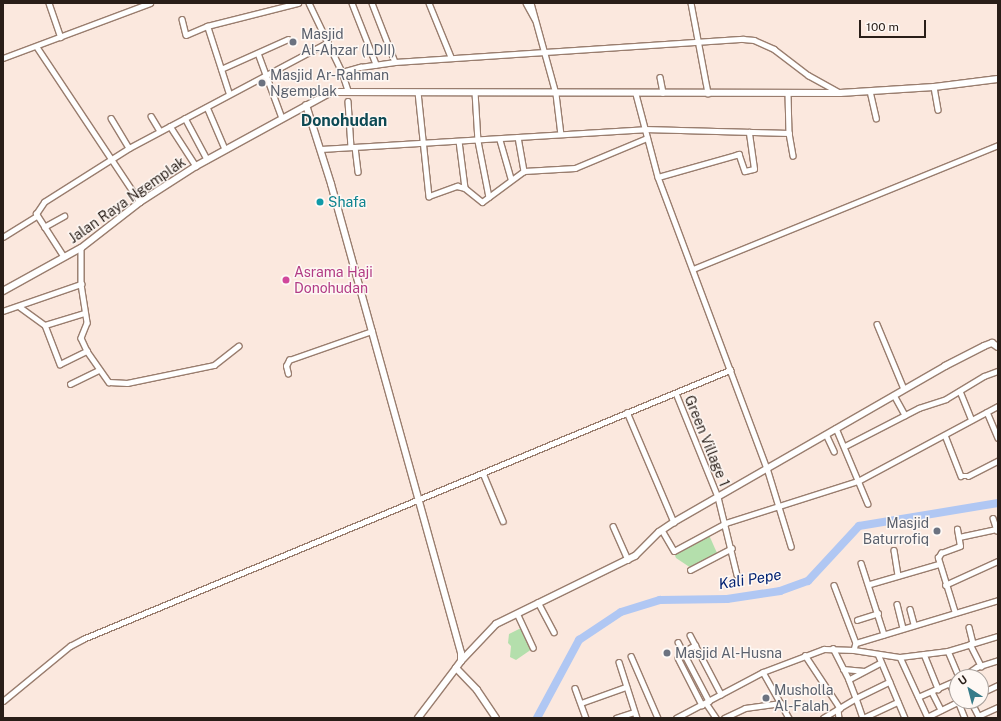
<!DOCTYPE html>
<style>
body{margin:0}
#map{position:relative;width:1001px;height:721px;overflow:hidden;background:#fbe8de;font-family:"Public Sans",sans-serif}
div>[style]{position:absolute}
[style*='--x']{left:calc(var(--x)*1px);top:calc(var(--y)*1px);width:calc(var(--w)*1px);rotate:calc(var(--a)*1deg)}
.green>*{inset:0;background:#b4dfac}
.river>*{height:8px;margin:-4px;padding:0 4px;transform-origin:4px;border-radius:4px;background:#b0c7f3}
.roads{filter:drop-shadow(1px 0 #997d6e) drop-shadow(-1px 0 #997d6e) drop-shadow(0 1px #997d6e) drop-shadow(0 -1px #997d6e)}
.street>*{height:4.5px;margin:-2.25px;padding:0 2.25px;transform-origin:2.25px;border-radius:2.25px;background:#fff}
.secondary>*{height:6px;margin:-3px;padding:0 3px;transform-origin:3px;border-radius:3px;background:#fff}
.dots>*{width:11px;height:11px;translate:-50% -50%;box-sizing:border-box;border:2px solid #fef8f4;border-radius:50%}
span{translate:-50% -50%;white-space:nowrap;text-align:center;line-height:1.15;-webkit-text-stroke:3px #fef8f4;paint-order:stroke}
.worship-label{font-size:14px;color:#5b616d}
.left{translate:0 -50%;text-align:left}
.right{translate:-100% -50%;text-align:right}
.street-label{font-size:14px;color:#291e18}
.culture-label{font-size:14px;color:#0d838f}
.hotel-label{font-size:14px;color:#b23c85}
.water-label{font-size:15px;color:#022272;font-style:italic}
.quarter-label{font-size:16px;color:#0e4a54;font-weight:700}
.frame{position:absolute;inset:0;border:4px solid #291e18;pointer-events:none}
.north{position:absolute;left:949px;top:669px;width:40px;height:40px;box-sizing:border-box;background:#fef8f4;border:1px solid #a9a19c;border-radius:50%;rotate:324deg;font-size:11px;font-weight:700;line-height:16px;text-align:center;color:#291e18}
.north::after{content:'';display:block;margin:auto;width:14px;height:18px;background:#377c8a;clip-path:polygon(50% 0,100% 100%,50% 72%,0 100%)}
.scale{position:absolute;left:859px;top:20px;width:67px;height:18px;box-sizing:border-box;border:2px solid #291e18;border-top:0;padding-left:5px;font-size:12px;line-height:14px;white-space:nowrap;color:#291e18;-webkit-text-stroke:3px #fef8f4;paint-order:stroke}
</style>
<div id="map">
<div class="green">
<i style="clip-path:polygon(709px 535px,717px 553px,691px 568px,676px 558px,674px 553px)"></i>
<i style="clip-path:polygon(521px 628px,532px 649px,516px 660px,510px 657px,511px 646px,508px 643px,509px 634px)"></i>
</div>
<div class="river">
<i style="--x:537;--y:718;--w:89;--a:-61.7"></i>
<i style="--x:579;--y:640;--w:50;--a:-33.7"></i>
<i style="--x:621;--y:612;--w:41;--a:-17.1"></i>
<i style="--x:660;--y:600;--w:67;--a:-0.9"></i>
<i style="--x:727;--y:599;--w:54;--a:-8.6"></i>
<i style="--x:780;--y:591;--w:30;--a:-20"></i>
<i style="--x:808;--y:581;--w:75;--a:-47.2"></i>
<i style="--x:859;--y:526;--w:141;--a:-9.4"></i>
</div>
<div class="roads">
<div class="street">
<i style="--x:49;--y:3;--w:36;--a:71"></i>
<i style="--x:309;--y:3;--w:76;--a:64.4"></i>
<i style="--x:342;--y:72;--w:20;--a:72"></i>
<i style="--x:352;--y:3;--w:66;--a:68.5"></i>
<i style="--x:372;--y:3;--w:63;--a:68.7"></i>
<i style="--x:429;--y:3;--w:58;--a:67.8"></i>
<i style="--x:526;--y:3;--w:18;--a:61"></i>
<i style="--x:531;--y:3;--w:94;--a:74.6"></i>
<i style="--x:556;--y:94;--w:39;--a:83"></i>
<i style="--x:691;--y:3;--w:92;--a:79.3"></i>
<i style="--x:182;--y:19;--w:16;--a:76"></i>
<i style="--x:186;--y:35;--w:23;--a:-23"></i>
<i style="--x:37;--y:47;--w:186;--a:56.4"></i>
<i style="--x:258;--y:53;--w:69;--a:69.7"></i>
<i style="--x:3;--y:58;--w:157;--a:-20.5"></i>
<i style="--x:221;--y:69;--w:73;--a:-24.1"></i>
<i style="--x:342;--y:72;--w:19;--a:-16"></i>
<i style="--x:360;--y:67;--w:35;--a:-8"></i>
<i style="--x:395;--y:62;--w:349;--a:-3.8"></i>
<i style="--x:743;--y:39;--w:11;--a:5"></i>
<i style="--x:754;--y:40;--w:22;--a:24"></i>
<i style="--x:774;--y:49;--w:43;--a:37.4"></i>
<i style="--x:808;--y:75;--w:35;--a:29"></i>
<i style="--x:660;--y:77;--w:16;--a:79"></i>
<i style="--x:934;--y:87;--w:23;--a:80"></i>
<i style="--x:870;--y:91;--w:28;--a:77"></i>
<i style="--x:418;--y:92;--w:105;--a:84"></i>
<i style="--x:429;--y:196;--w:30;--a:-20"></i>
<i style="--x:457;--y:186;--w:8;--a:14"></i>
<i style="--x:465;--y:188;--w:22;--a:39"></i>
<i style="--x:482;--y:202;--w:52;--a:-36.4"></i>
<i style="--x:524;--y:171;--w:51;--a:-3.4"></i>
<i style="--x:575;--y:168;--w:78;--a:-22.6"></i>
<i style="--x:475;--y:92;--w:49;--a:86.5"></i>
<i style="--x:478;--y:141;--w:57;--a:78.9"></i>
<i style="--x:788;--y:93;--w:40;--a:88.6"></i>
<i style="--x:789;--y:133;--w:23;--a:80"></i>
<i style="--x:229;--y:94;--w:71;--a:-107.9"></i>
<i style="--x:207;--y:26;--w:94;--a:-14.2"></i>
<i style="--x:636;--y:94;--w:86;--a:75.2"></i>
<i style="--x:658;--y:177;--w:311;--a:69.5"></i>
<i style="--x:767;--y:468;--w:82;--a:72.9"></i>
<i style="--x:348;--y:101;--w:46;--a:86.3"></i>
<i style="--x:207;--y:107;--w:46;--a:66.8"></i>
<i style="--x:151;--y:116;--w:17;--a:59"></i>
<i style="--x:111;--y:118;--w:35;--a:59"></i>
<i style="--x:185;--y:118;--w:47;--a:61.8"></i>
<i style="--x:170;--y:126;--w:48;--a:57"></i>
<i style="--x:518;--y:137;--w:35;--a:80"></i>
<i style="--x:500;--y:140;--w:40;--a:74"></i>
<i style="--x:459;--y:141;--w:47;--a:82.7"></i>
<i style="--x:355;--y:147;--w:25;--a:83"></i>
<i style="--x:321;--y:149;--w:324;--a:-3.5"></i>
<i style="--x:644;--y:129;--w:145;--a:1.6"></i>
<i style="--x:658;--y:177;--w:81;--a:-15.8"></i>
<i style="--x:736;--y:155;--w:3;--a:-18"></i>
<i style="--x:739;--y:154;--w:18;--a:71"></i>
<i style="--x:745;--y:171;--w:9;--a:-13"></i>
<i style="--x:754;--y:169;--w:37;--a:-98"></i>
<i style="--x:44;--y:227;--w:23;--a:-29"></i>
<i style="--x:3;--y:237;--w:40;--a:-32"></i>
<i style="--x:81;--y:248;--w:36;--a:90"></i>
<i style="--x:81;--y:284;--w:39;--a:81"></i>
<i style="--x:87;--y:323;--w:16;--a:112"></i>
<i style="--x:81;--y:338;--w:14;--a:65"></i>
<i style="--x:87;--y:351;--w:38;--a:55"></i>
<i style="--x:109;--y:382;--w:18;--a:3"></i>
<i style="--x:127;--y:383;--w:89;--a:-11.7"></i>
<i style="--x:214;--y:365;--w:31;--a:-38"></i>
<i style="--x:63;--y:256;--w:50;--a:-122.7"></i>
<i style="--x:36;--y:214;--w:14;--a:-56"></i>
<i style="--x:44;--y:202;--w:101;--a:-32.4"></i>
<i style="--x:129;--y:148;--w:225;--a:-28"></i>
<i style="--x:693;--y:269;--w:329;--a:-22.1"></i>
<i style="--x:20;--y:307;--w:31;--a:36"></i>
<i style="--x:45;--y:325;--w:41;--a:-17.1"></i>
<i style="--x:3;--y:311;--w:83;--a:-19.1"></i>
<i style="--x:877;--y:324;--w:70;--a:67.4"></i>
<i style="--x:45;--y:325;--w:42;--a:69"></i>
<i style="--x:60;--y:364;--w:30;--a:-26"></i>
<i style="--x:288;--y:374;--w:8;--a:-104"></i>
<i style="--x:286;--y:366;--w:7;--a:-63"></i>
<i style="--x:289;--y:360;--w:88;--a:-19.3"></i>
<i style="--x:70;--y:384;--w:32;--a:-26"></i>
<i style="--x:960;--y:391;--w:31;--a:68"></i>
<i style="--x:676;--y:393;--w:112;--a:68"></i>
<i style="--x:718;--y:497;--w:80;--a:76.3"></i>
<i style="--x:894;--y:395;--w:23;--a:61"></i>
<i style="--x:627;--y:412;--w:120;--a:66.9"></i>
<i style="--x:987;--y:412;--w:28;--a:67"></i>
<i style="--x:836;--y:428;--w:82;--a:67.2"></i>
<i style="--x:826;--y:434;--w:19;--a:65"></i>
<i style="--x:945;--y:435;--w:44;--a:68.7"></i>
<i style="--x:961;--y:476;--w:7;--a:0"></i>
<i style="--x:968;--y:476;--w:34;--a:-27"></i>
<i style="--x:845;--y:446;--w:83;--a:-27.2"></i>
<i style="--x:919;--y:408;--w:28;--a:-18"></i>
<i style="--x:946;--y:399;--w:44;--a:-31.2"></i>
<i style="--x:984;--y:376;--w:15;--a:-20"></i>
<i style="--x:483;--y:473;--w:52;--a:67.4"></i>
<i style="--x:993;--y:518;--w:13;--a:72"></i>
<i style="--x:613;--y:526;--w:37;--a:66"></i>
<i style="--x:662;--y:530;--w:24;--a:60"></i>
<i style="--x:674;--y:551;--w:59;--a:-28.3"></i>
<i style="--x:726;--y:523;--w:139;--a:-17.7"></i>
<i style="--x:858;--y:481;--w:159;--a:-28.2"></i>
<i style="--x:959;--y:537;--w:39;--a:-12"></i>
<i style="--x:894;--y:550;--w:26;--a:81"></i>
<i style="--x:861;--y:563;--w:75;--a:72.1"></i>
<i style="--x:690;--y:570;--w:47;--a:-27.6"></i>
<i style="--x:870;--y:584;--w:72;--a:-16.2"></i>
<i style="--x:834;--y:585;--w:62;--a:69.2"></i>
<i style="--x:856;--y:643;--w:7;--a:106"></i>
<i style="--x:945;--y:585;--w:58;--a:-24.4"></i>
<i style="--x:538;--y:602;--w:34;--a:62"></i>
<i style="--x:897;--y:604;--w:25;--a:76"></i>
<i style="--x:910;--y:609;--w:16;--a:75"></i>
<i style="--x:517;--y:613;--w:38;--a:65"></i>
<i style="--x:955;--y:613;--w:58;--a:-107.2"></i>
<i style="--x:938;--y:558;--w:6;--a:-59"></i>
<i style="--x:941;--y:553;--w:20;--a:-20"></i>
<i style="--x:960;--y:546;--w:17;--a:-100"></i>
<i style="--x:857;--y:620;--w:22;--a:-18"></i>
<i style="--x:969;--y:627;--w:16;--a:76"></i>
<i style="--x:690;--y:635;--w:67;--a:62.3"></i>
<i style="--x:678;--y:642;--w:67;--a:62.3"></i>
<i style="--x:856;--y:643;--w:148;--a:-16.8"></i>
<i style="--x:970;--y:644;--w:25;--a:63"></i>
<i style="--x:833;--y:648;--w:36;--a:63"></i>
<i style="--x:948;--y:651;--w:28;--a:67"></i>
<i style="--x:683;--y:652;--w:14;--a:-30"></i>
<i style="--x:878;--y:654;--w:69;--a:67.1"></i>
<i style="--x:924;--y:654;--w:38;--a:68"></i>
<i style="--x:805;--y:655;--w:64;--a:56.6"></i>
<i style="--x:631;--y:656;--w:68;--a:66.5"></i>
<i style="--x:900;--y:657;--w:67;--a:65.3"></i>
<i style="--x:678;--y:658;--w:53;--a:62.9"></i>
<i style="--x:619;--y:662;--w:59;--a:72.2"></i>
<i style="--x:881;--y:663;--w:36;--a:152"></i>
<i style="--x:849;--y:680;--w:19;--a:69"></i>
<i style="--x:856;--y:698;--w:37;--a:-26"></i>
<i style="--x:843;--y:669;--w:21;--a:5"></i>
<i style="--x:763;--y:672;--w:53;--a:60.5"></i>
<i style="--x:962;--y:677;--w:18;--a:-34"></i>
<i style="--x:977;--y:667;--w:22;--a:-18"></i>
<i style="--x:950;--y:684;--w:17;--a:65"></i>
<i style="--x:575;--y:688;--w:32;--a:70"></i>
<i style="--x:932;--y:692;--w:20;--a:63"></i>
<i style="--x:981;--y:693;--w:19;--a:-25"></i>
<i style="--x:918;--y:697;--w:43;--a:-23.6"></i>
<i style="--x:3;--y:701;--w:87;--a:-39.4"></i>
<i style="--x:70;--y:646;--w:15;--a:-28"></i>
<i style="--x:83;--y:639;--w:701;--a:-22.58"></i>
<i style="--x:958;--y:701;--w:18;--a:68"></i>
<i style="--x:971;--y:701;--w:18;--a:63"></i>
<i style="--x:581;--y:703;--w:48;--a:-19.6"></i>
<i style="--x:706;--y:703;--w:18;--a:56"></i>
<i style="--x:838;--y:709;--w:9;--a:84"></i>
<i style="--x:978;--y:716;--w:22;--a:-24"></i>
<i style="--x:927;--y:717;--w:34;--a:-26"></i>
<i style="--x:616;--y:718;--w:19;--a:-18"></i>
<i style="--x:676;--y:718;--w:98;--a:-27.9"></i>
<i style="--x:763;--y:672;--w:65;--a:-20.7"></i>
<i style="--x:824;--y:649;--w:30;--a:2"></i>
<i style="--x:854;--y:650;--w:47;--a:8.7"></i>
<i style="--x:900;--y:657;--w:48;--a:-7.1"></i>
<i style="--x:948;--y:651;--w:52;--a:-16.7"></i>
<i style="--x:724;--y:718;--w:23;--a:-25"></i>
<i style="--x:745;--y:708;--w:36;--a:-8"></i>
<i style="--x:823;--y:718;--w:39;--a:-31"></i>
<i style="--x:856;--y:698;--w:21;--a:71"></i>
<i style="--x:863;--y:718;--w:38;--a:-25"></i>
</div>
<div class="secondary">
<i style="--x:306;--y:105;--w:83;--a:72.4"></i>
<i style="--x:331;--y:184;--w:487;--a:74.5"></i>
<i style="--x:461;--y:653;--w:8;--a:90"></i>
<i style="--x:461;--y:661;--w:9;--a:126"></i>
<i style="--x:456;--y:668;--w:63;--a:127.2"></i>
<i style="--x:3;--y:291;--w:89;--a:-28.9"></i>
<i style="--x:81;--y:248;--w:75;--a:-37.9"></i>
<i style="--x:140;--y:202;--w:67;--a:-32.7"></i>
<i style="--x:196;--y:166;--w:154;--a:-28.7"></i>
<i style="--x:331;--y:92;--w:509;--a:0.11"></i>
<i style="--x:840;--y:93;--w:94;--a:-3.7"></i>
<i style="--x:934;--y:87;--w:64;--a:-7.1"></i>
<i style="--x:461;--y:661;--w:51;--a:-46.6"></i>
<i style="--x:496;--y:624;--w:155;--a:-26.1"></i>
<i style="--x:635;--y:556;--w:34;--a:-45"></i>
<i style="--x:659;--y:532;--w:18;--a:-34"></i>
<i style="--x:674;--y:522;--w:313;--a:-29.9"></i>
<i style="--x:945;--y:366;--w:44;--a:-27.1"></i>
<i style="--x:984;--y:346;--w:9;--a:-21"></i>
<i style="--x:992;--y:343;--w:7;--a:34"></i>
<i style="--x:456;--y:668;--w:30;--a:46"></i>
<i style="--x:477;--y:690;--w:34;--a:56"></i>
</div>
</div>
<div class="dots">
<i style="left:293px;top:42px;background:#6b7280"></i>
<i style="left:262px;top:83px;background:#6b7280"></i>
<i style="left:320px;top:202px;background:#0f9aa8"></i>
<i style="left:286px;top:280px;background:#d1479c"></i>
<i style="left:937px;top:531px;background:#6b7280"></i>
<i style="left:667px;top:653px;background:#6b7280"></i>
<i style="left:766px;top:698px;background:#6b7280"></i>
</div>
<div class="worship-label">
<span class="left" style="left:301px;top:42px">Masjid<br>Al-Ahzar (LDII)</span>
<span class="left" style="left:270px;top:83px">Masjid Ar-Rahman<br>Ngemplak</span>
<span class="right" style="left:929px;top:531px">Masjid<br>Baturrofiq</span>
<span class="left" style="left:675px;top:653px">Masjid Al-Husna</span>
<span class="left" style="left:774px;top:698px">Musholla<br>Al-Falah</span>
</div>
<div class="street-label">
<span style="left:127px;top:200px;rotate:-35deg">Jalan Raya Ngemplak</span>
<span style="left:707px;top:441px;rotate:68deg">Green Village 1</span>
</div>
<div class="culture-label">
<span class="left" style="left:328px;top:202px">Shafa</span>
</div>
<div class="hotel-label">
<span class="left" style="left:294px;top:280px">Asrama Haji<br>Donohudan</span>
</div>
<div class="water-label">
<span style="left:750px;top:579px;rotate:-9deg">Kali Pepe</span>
</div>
<div class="quarter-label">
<span style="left:344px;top:121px">Donohudan</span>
</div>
<div class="frame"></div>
<div class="north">U</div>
<div class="scale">100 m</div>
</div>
